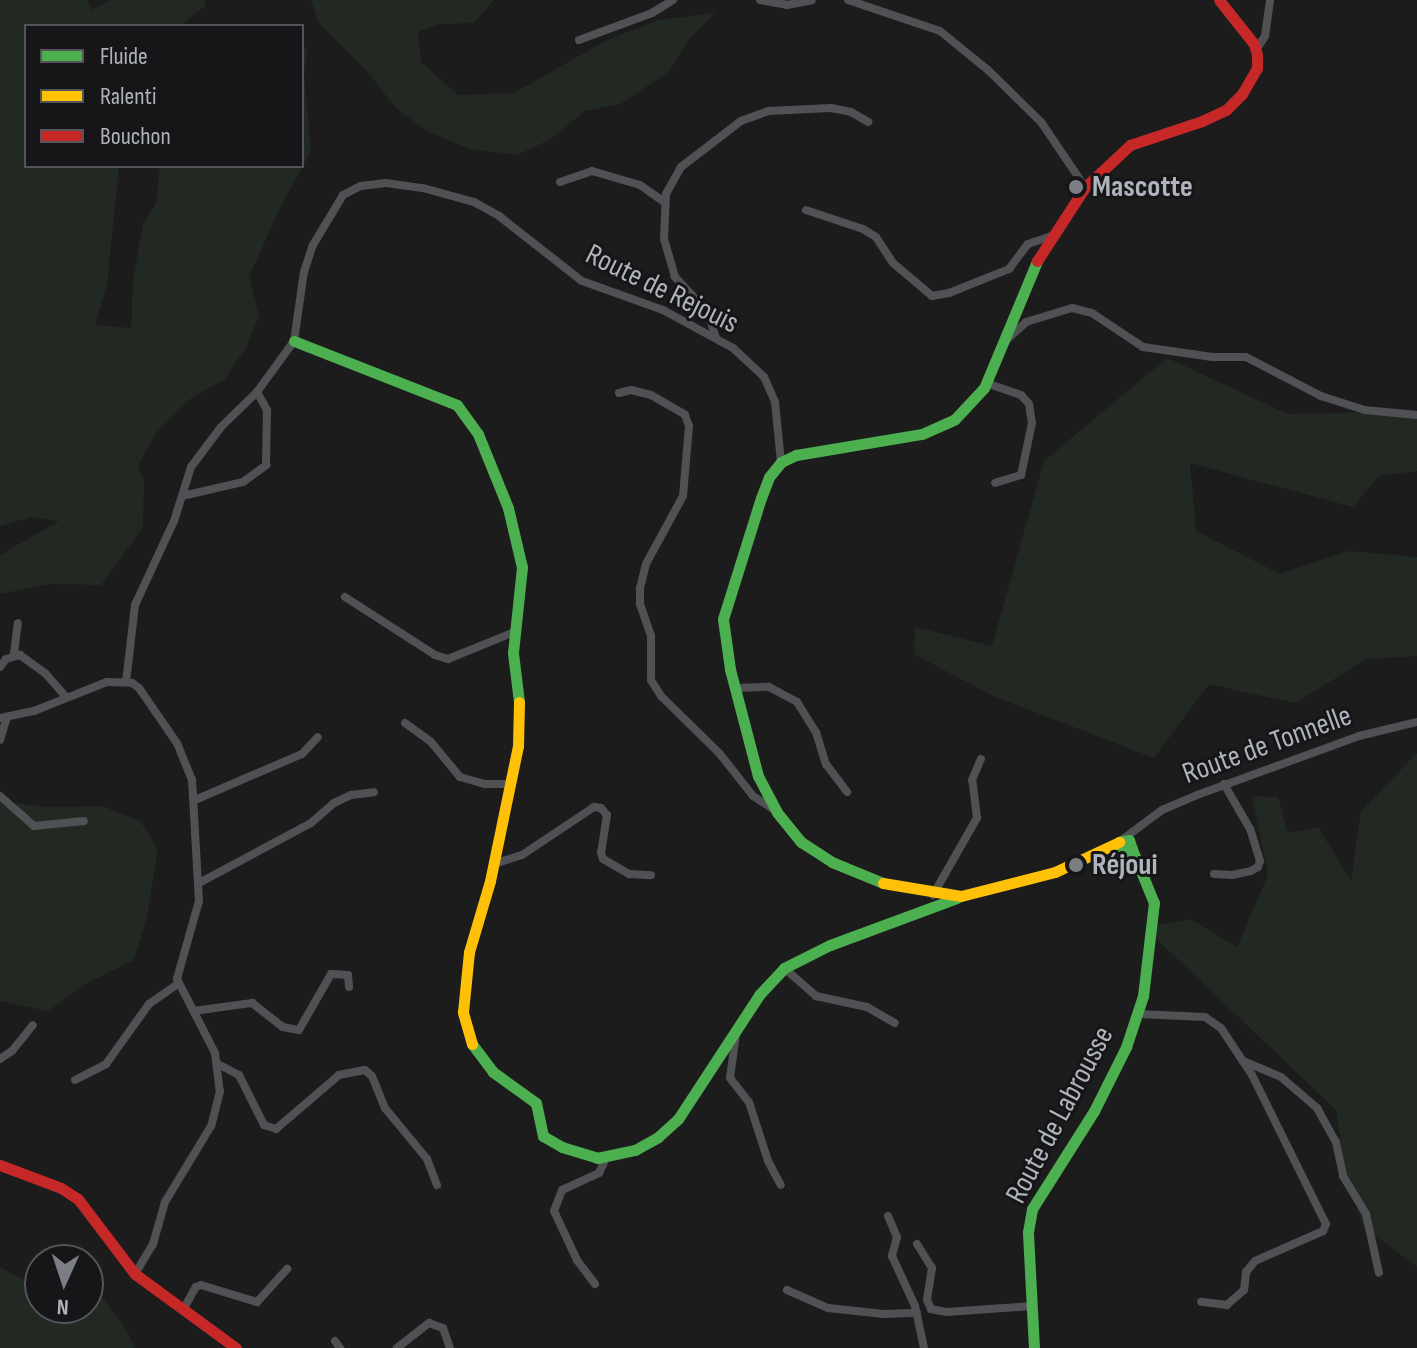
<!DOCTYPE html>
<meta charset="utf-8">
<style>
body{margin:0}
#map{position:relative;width:1417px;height:1348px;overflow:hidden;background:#1c1c1c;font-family:"Sofia Sans Condensed",sans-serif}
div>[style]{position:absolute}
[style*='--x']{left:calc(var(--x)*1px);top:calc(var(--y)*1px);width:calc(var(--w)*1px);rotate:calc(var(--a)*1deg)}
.green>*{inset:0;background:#222922}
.street>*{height:8px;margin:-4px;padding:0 4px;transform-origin:4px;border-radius:4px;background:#505155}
.fast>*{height:11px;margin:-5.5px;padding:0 5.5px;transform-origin:5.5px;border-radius:5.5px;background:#4caf50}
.slow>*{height:11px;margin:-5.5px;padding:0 5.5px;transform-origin:5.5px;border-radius:5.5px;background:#ffc107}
.jam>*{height:11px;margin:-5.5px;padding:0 5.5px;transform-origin:5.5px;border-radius:5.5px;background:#c62828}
.dots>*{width:22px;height:22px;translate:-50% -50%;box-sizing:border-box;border:4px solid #161618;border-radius:50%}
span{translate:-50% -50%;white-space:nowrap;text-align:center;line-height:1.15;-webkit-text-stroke:6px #161618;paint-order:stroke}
.poi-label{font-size:30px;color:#aeb3bc;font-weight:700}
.left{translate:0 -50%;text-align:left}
.street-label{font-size:30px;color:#aeb3bc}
.legend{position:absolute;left:24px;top:24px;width:280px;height:144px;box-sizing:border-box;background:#161618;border:2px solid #53555a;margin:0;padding:10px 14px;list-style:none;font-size:24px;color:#aeb3bc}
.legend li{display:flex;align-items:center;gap:16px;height:40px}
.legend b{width:40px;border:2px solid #53555a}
.north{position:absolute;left:24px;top:1244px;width:80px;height:80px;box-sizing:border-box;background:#161618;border:2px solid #53555a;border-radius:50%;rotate:183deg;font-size:22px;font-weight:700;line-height:32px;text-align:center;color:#aeb3bc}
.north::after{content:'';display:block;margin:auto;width:28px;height:36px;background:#7b7e84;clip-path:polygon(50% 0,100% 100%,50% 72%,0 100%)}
</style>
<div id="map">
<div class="green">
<i style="clip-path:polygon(0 0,88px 0,91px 10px,111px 0,205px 0,205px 6px,180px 26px,26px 26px,26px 166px,119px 166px,107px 284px,95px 325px,131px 328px,133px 281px,143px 224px,156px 203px,160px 166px,302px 166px,302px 45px,308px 49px,304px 72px,311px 151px,279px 210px,249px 277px,259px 315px,247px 346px,224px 380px,190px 399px,155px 434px,138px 466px,144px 482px,143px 527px,101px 585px,50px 584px,0 594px,0 555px,59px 521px,32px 517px,0 526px)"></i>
<i style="clip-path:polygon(311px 0,494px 0,474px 23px,440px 24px,418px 32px,421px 62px,458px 95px,514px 93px,607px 40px,659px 20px,715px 13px,688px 40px,669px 72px,620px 104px,585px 111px,551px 139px,517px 155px,470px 149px,427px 131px,396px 108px,365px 69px,318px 22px)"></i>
<i style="clip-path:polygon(1167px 358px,1288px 414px,1417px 411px,1417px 471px,1379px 476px,1353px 507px,1190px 463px,1196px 531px,1280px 574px,1348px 551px,1417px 557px,1417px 656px,1367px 659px,1295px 703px,1209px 684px,1154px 758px,993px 696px,914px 654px,915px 627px,992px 646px,1044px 461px)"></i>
<i style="clip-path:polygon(1417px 753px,1417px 1267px,1363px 1226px,1345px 1168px,1336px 1110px,1145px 928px,1190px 919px,1237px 947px,1268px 875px,1252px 796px,1278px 797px,1288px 833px,1318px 827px,1351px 881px,1361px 811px)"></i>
<i style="clip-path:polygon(0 801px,46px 807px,102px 806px,140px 821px,158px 849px,147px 917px,134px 960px,87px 983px,48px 1011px,0 1001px)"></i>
<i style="clip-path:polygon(0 1267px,40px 1289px,40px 1308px,88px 1308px,90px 1282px,125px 1328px,135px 1348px,0 1348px)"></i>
</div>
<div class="street">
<i style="--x:760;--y:0;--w:27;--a:10"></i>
<i style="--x:787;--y:5;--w:25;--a:-11"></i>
<i style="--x:848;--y:0;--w:97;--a:18.6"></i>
<i style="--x:940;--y:31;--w:62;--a:39.1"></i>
<i style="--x:988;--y:70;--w:74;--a:44.5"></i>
<i style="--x:1041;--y:122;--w:78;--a:55.9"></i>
<i style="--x:579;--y:40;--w:78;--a:-20.3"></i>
<i style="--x:652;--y:13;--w:25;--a:-32"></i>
<i style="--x:1256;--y:50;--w:17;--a:-57"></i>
<i style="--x:1265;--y:36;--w:36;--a:-82"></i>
<i style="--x:560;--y:182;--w:34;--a:-19"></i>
<i style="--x:592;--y:171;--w:50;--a:16.3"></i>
<i style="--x:640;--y:185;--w:29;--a:35"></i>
<i style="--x:806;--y:210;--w:60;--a:18.4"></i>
<i style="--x:863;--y:229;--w:15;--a:32"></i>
<i style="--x:876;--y:237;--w:31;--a:57"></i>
<i style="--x:893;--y:263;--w:51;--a:40.2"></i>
<i style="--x:932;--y:296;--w:17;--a:-10"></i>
<i style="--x:949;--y:293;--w:65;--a:-21.8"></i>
<i style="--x:1009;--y:269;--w:31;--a:-53"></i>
<i style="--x:1028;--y:244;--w:24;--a:-19"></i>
<i style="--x:716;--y:338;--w:28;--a:-108"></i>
<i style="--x:707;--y:311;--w:47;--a:-133.3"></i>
<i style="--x:675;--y:277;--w:40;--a:-106"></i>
<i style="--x:664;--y:239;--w:45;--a:-87.5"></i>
<i style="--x:666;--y:194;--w:31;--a:-61"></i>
<i style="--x:681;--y:167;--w:76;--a:-37.5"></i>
<i style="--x:741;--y:121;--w:30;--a:-20"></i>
<i style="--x:769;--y:111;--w:62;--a:-2.8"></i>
<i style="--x:831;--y:108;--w:20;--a:11"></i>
<i style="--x:851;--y:112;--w:20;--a:30"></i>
<i style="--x:1003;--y:343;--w:31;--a:-42"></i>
<i style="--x:1026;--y:322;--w:48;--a:-16.9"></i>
<i style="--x:1072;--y:308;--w:21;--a:14"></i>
<i style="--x:1092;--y:313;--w:61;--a:33.7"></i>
<i style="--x:1143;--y:347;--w:70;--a:8.2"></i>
<i style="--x:1212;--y:357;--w:34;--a:0"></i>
<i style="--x:1246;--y:357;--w:85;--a:27.5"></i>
<i style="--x:1321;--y:396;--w:46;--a:17.7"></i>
<i style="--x:1365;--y:410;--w:52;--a:5.5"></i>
<i style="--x:986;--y:383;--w:37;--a:19"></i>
<i style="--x:1021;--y:395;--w:12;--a:48"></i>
<i style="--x:1029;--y:404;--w:19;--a:81"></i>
<i style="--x:1032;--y:423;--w:53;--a:101.9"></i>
<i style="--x:1021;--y:475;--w:27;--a:163"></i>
<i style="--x:619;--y:393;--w:12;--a:-14"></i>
<i style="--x:631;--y:390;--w:21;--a:14"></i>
<i style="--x:651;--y:395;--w:39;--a:30"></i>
<i style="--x:685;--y:415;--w:12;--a:70"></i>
<i style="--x:689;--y:426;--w:70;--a:94.9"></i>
<i style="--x:683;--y:496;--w:77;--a:118.6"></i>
<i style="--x:646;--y:564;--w:25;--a:104"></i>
<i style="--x:640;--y:588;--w:16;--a:90"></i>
<i style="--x:640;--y:604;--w:34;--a:71"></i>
<i style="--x:651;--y:636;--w:44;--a:90"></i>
<i style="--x:651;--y:680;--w:19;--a:58"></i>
<i style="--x:661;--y:696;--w:83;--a:44.5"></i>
<i style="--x:720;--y:754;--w:53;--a:51.8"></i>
<i style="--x:753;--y:796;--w:27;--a:33"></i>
<i style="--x:182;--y:496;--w:63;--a:-12.9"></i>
<i style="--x:243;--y:482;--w:29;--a:-36"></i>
<i style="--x:266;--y:465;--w:55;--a:-89"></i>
<i style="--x:267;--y:410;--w:21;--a:-119"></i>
<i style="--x:345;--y:597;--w:107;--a:32.8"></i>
<i style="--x:435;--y:655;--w:14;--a:17"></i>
<i style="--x:448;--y:659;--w:71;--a:-22.2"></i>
<i style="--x:14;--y:654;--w:31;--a:-83"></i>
<i style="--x:0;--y:667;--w:10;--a:-53"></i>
<i style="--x:6;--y:659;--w:15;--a:-16"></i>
<i style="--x:20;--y:655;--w:32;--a:36"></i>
<i style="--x:46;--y:674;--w:30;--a:49"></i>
<i style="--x:126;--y:682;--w:78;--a:-83.3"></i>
<i style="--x:135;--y:605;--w:93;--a:-65.1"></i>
<i style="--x:174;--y:521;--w:57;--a:-72.5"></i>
<i style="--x:191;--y:467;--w:50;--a:-53.1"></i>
<i style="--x:221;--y:427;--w:50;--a:-44.2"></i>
<i style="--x:257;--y:392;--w:63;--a:-54"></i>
<i style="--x:294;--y:341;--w:70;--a:-81.8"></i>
<i style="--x:304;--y:272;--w:28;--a:-72"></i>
<i style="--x:313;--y:245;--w:58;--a:-59"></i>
<i style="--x:343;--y:195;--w:20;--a:-27"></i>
<i style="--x:361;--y:186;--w:25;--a:-7"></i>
<i style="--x:386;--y:183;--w:37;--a:8"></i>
<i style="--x:423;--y:188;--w:53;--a:15.4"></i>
<i style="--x:474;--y:202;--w:29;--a:29"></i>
<i style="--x:499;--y:216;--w:105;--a:38.1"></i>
<i style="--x:582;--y:281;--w:86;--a:19.7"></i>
<i style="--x:663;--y:310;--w:80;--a:28.5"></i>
<i style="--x:733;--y:348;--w:42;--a:43.1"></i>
<i style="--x:764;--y:377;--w:27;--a:66"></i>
<i style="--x:775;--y:402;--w:60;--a:84.3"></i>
<i style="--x:734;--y:688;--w:35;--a:-2"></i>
<i style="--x:769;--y:687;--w:32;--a:28"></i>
<i style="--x:797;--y:702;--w:36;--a:58"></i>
<i style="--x:816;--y:732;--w:34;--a:73"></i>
<i style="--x:826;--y:764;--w:35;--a:53"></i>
<i style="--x:0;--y:718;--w:35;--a:-12"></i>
<i style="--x:34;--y:711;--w:79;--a:-21.7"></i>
<i style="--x:107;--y:682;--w:25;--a:2"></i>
<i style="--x:132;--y:683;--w:9;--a:36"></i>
<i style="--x:139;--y:688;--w:67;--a:55.4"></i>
<i style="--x:177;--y:743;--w:40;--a:68"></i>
<i style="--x:192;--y:780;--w:121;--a:86.7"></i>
<i style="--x:199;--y:901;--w:81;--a:105.8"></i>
<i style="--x:177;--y:979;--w:83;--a:62.8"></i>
<i style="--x:215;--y:1053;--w:38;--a:83"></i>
<i style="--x:220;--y:1091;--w:36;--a:104"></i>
<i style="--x:211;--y:1126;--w:89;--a:121.2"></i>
<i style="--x:165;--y:1202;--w:44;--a:105.9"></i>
<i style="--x:153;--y:1244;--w:35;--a:121"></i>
<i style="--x:405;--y:723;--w:32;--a:36"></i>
<i style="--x:431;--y:742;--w:45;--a:50.4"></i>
<i style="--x:460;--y:777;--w:26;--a:16"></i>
<i style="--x:485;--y:784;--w:26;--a:0"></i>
<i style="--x:0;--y:740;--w:24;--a:-73"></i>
<i style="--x:0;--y:796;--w:45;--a:41.4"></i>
<i style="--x:34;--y:826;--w:50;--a:-5.7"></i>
<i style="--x:195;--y:800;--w:116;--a:-23.3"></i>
<i style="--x:302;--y:754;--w:23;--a:-47"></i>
<i style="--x:1123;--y:839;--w:49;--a:-36.6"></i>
<i style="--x:1162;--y:810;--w:38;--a:-23"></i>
<i style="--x:1197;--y:795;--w:172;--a:-20"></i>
<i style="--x:1359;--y:736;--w:60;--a:-13.6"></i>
<i style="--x:494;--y:864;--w:29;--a:-18"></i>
<i style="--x:522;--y:855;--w:87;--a:-33.7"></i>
<i style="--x:594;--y:807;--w:7;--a:8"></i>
<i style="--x:601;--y:808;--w:9;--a:49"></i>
<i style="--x:607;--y:815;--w:38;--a:99"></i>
<i style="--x:601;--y:853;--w:6;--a:72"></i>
<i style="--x:603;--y:859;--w:30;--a:30"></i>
<i style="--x:629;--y:874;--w:22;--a:3"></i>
<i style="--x:1214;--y:874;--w:18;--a:3"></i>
<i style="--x:1232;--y:875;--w:19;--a:-12"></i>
<i style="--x:1251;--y:871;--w:8;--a:-30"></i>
<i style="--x:1258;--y:867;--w:6;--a:-72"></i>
<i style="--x:1260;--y:861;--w:34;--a:-107"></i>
<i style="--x:1250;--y:829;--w:52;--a:-120"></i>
<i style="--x:199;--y:883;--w:127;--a:-28.2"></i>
<i style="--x:311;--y:823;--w:30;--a:-41"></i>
<i style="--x:334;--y:803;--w:19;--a:-25"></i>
<i style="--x:351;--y:795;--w:23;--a:-7"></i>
<i style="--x:933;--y:895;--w:89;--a:-60.3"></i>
<i style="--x:977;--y:818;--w:38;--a:-97"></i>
<i style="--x:972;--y:780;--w:23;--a:-67"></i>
<i style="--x:784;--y:968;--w:43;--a:41.2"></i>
<i style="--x:816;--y:996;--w:52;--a:12.2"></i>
<i style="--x:867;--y:1007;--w:32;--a:30"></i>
<i style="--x:194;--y:1011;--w:59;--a:-7.9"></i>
<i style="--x:252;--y:1003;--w:39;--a:38"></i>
<i style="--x:283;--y:1027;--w:16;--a:11"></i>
<i style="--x:299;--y:1030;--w:64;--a:-60.3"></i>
<i style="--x:331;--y:974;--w:17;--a:3"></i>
<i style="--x:348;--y:975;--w:12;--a:85"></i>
<i style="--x:1138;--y:1014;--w:67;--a:2.6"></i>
<i style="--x:1205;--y:1017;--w:19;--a:35"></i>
<i style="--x:1221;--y:1028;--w:56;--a:56.6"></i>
<i style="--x:1252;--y:1075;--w:166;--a:63.6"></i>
<i style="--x:1326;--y:1224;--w:8;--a:113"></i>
<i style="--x:1323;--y:1231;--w:74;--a:156.2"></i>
<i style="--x:1255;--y:1261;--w:14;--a:129"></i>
<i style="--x:1246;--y:1272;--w:18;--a:96"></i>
<i style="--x:1244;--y:1290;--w:23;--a:139"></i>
<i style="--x:1227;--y:1305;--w:26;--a:-173"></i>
<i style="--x:736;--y:1034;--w:44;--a:97.8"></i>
<i style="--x:730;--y:1078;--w:31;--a:52"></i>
<i style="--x:749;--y:1102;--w:62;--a:72.1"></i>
<i style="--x:768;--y:1161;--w:27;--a:62"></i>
<i style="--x:0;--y:1059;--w:14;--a:-34"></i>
<i style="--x:12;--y:1051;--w:33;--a:-51"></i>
<i style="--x:1243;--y:1061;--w:41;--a:22.8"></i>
<i style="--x:1281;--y:1077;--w:48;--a:40.7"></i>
<i style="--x:1317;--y:1108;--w:39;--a:61"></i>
<i style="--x:1336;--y:1142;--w:35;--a:78"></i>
<i style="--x:1343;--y:1176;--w:44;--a:58.8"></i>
<i style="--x:1366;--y:1214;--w:60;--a:77.6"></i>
<i style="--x:218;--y:1064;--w:24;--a:28"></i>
<i style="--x:239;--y:1075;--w:56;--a:63.4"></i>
<i style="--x:264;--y:1125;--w:13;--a:18"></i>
<i style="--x:276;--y:1129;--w:83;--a:-40.6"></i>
<i style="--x:339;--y:1075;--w:26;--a:-11"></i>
<i style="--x:365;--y:1070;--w:9;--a:41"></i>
<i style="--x:372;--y:1076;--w:35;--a:68"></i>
<i style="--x:385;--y:1108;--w:66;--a:50.5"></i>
<i style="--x:427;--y:1159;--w:28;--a:69"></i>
<i style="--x:75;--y:1080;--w:35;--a:-27"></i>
<i style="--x:106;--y:1064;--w:74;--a:-54.4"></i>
<i style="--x:149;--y:1004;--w:35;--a:-35"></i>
<i style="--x:888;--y:1216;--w:23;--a:67"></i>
<i style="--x:897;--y:1237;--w:20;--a:105"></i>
<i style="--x:892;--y:1256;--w:55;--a:65.3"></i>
<i style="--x:915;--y:1306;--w:43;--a:77.9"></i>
<i style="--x:917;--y:1244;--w:28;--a:58"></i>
<i style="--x:932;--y:1268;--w:32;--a:99"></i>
<i style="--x:927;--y:1300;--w:10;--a:66"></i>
<i style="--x:931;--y:1309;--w:16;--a:11"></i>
<i style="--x:947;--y:1312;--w:85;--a:-4"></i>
<i style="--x:595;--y:1284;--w:30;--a:-127"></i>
<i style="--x:577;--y:1260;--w:54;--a:-115.1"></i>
<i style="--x:554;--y:1211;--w:22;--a:-69"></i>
<i style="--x:562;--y:1190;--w:41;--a:-24.7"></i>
<i style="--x:599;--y:1173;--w:17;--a:-65"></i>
<i style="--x:787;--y:1290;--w:45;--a:23.7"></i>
<i style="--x:828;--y:1308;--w:56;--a:6.1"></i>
<i style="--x:884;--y:1314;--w:33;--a:-2"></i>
<i style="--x:183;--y:1310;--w:26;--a:-61"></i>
<i style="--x:196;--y:1287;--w:5;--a:-22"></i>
<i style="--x:201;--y:1285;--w:59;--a:16.9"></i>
<i style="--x:257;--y:1302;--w:45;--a:-47.7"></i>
<i style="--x:335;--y:1341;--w:9;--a:54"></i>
<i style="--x:397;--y:1348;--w:41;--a:-38"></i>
<i style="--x:429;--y:1323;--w:15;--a:20"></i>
<i style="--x:443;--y:1328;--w:21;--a:71"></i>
</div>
<div class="fast">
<i style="--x:294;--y:341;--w:175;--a:21.4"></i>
<i style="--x:457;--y:405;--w:36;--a:54"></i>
<i style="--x:478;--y:434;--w:80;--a:67.9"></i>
<i style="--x:508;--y:508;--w:61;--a:76.7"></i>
<i style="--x:522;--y:567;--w:86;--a:96"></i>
<i style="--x:513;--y:653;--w:49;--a:83"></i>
<i style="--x:1119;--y:851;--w:9;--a:-90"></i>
<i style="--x:1119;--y:842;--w:10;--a:-11"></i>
<i style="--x:1129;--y:840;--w:9;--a:72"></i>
<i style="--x:1132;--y:849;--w:10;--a:151"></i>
<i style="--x:883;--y:883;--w:55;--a:-157.6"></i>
<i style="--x:832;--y:862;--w:37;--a:-147"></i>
<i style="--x:801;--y:842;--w:38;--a:-129"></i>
<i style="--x:777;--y:812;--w:41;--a:-117.8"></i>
<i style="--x:758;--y:776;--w:111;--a:-104.7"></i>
<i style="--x:730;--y:669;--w:50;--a:-98"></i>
<i style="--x:723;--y:619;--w:127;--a:-72.6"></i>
<i style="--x:761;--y:498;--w:22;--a:-69"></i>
<i style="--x:769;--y:477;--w:19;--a:-51"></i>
<i style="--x:781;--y:462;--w:17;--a:-25"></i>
<i style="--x:796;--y:455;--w:128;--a:-9.5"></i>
<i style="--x:922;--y:434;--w:36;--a:-24"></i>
<i style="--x:955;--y:419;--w:42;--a:-46.9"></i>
<i style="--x:984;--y:388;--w:138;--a:-67.3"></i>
<i style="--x:472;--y:1044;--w:35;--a:53"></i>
<i style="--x:493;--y:1072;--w:53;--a:35.8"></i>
<i style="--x:536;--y:1103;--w:34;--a:78"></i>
<i style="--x:543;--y:1136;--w:22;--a:30"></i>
<i style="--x:562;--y:1147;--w:37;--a:17"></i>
<i style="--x:597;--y:1158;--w:39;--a:-12"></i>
<i style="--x:635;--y:1150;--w:26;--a:-29"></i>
<i style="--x:658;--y:1137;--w:27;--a:-42"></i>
<i style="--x:678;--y:1119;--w:148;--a:-56.8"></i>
<i style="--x:759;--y:995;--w:37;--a:-47"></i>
<i style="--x:784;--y:968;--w:51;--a:-26.6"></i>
<i style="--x:830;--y:945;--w:135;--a:-20.3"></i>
<i style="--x:1034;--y:1348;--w:116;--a:-93"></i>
<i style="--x:1028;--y:1232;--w:23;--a:-80"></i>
<i style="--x:1032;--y:1209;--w:116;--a:-57.7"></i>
<i style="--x:1094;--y:1111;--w:72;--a:-63.4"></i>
<i style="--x:1126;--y:1047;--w:54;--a:-71.6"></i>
<i style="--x:1143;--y:996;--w:94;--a:-83.3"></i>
<i style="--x:1154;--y:903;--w:58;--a:-112.2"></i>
</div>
<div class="slow">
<i style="--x:883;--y:883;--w:79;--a:9.5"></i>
<i style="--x:961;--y:896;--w:97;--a:-14.3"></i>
<i style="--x:1055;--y:872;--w:71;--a:-25.1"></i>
<i style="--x:472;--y:1044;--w:33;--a:-106"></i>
<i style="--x:463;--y:1012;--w:60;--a:-84.3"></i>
<i style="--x:469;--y:952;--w:74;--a:-73.5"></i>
<i style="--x:490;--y:881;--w:138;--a:-78.3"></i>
<i style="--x:518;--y:746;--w:44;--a:-88.7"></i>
</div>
<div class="jam">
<i style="--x:1037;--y:261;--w:88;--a:-57"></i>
<i style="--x:1085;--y:187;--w:62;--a:-43"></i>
<i style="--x:1130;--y:145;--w:76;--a:-18.4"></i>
<i style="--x:1202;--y:121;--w:26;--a:-25"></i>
<i style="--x:1226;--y:110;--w:23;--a:-45"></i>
<i style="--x:1242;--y:94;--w:30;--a:-60"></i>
<i style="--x:1257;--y:68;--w:13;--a:-90"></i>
<i style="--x:1257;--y:55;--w:11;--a:-105"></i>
<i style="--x:1254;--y:44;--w:56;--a:-128.5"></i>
<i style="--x:0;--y:1165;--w:65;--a:20.7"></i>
<i style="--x:61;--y:1188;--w:20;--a:33"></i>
<i style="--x:78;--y:1199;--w:94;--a:52.8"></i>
<i style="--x:135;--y:1274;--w:125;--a:36.2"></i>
</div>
<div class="dots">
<i style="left:1076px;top:187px;background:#7b7e84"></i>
<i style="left:1076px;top:865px;background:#7b7e84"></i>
</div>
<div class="poi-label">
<span class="left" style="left:1092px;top:187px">Mascotte</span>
<span class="left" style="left:1092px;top:865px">Réjoui</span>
</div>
<div class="street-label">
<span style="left:662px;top:289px;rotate:26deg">Route de Rejouis</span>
<span style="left:1267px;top:745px;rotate:-20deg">Route de Tonnelle</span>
<span style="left:1060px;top:1115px;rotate:-62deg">Route de Labrousse</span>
</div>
<ul class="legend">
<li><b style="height:10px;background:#4caf50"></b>Fluide</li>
<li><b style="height:10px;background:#ffc107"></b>Ralenti</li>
<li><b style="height:10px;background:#c62828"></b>Bouchon</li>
</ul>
<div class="north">N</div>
</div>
